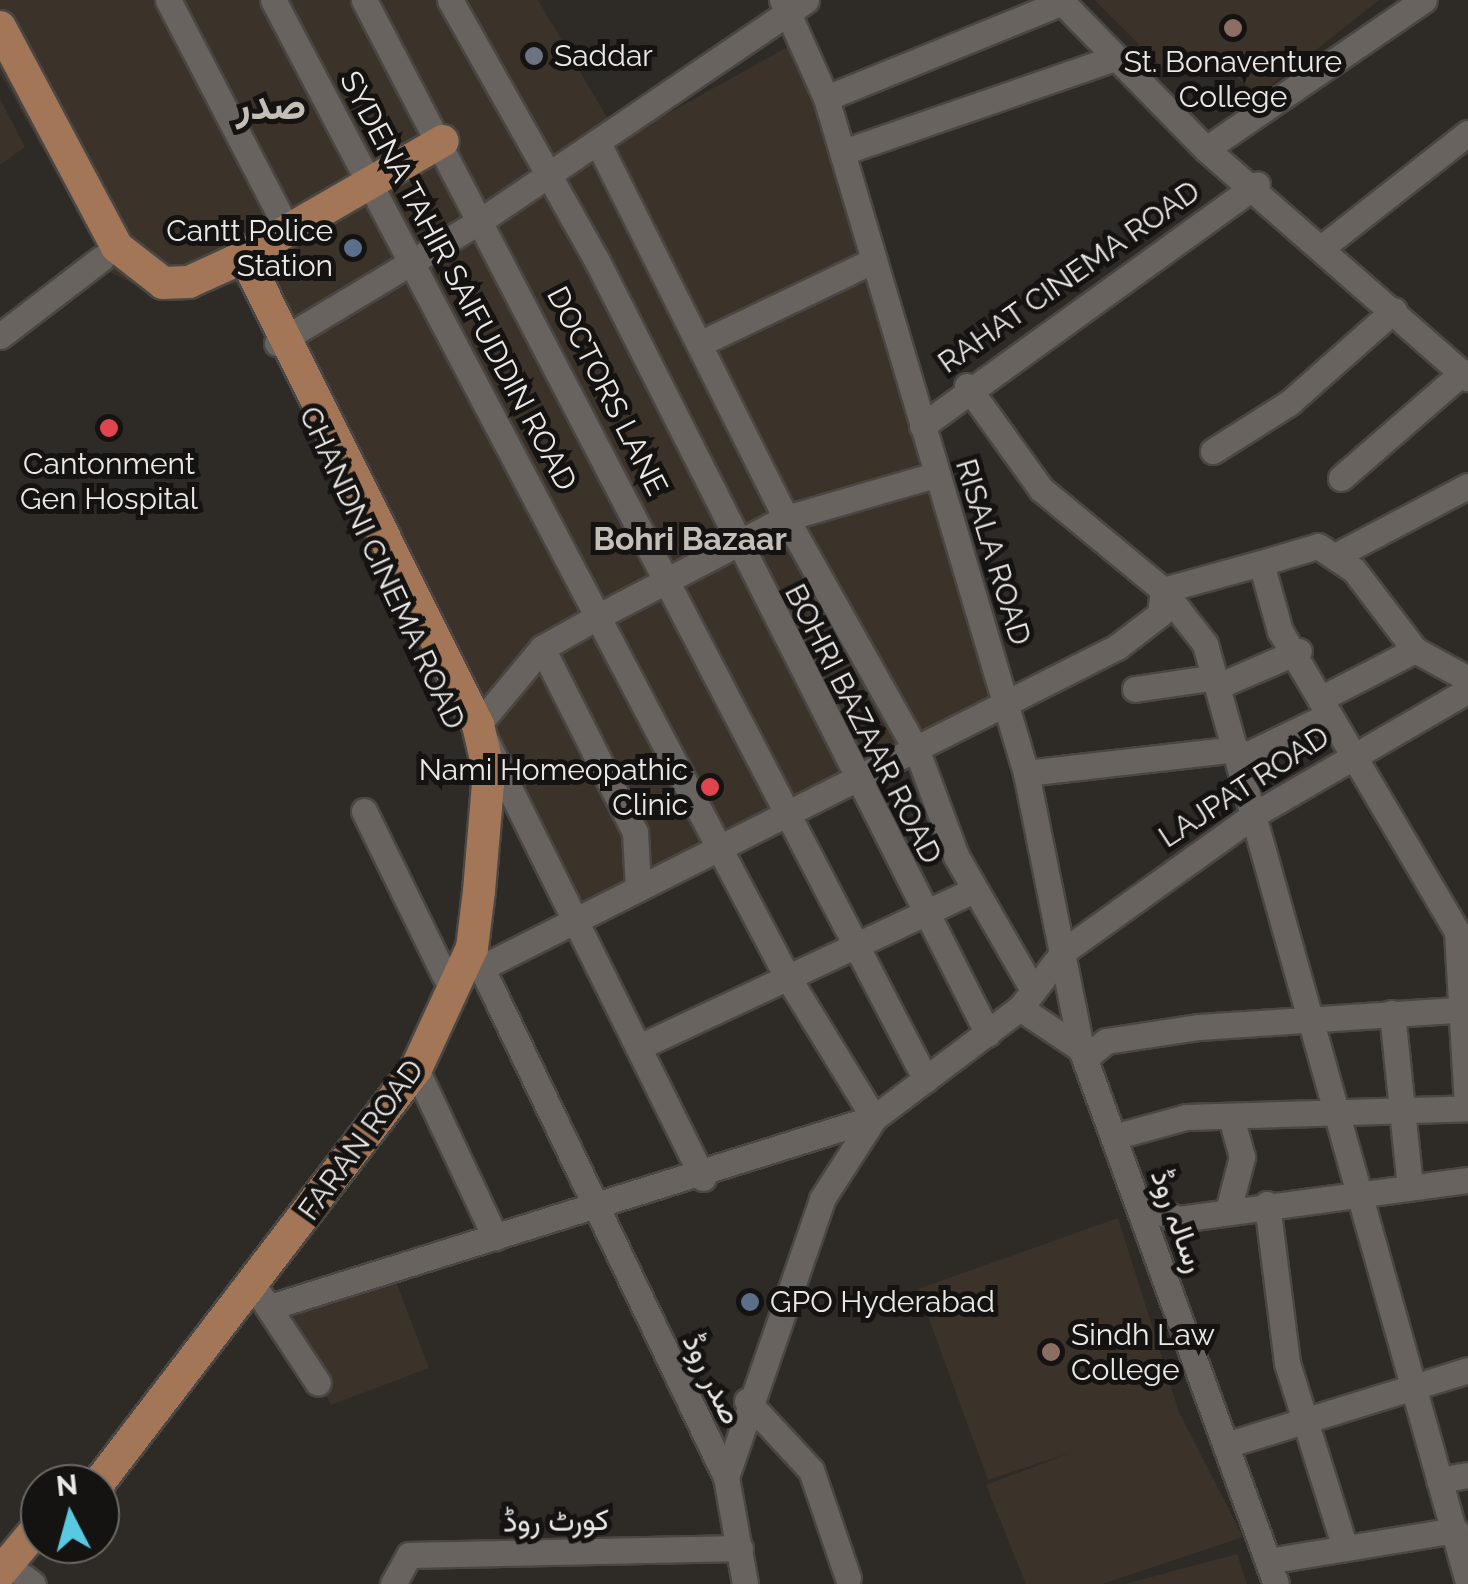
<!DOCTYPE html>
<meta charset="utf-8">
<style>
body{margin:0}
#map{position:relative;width:1468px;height:1584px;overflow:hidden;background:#2e2a26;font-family:Raleway,Vazirmatn,sans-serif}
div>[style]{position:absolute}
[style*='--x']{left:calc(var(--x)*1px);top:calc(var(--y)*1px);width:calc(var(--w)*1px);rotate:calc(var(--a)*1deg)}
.built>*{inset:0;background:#3b332a}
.roads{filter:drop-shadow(2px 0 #4a4643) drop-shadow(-2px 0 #4a4643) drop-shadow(0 2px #4a4643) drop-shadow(0 -2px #4a4643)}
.minor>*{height:25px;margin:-12.5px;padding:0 12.5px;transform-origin:12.5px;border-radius:12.5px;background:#68635f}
.major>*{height:32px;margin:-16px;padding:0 16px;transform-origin:16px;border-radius:16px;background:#a27657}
.dots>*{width:28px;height:28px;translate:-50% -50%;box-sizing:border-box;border:5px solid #151311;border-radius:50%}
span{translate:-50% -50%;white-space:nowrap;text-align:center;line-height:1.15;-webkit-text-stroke:10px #151311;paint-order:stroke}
.poi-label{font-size:30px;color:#ebe9e6}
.left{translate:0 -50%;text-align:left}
.right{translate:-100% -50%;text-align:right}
.street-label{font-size:30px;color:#ebe9e6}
.neighbourhood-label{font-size:32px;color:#c4beb9;font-weight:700}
.district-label{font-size:40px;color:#c4beb9;font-weight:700}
.north{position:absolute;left:20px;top:1464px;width:100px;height:100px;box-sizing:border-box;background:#151311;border:2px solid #6b6966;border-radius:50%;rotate:354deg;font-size:28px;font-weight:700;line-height:40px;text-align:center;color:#ebe9e6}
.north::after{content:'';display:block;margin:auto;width:35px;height:45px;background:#57c9e1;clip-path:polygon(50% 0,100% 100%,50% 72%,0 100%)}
</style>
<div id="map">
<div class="built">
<i style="clip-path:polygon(0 0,538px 0,620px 140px,804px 38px,1004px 700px,577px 920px,250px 292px,232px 284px,146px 290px,112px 273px,0 73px)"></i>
<i style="clip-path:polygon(1095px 0,1379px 0,1259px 95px,1209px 55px,1170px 76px)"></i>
<i style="clip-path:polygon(0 99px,25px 147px,0 165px)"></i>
<i style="clip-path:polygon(1118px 1218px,1179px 1412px,1243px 1537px,1102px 1584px,1026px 1584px,986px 1485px,1073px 1452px,988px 1480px,918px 1289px)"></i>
<i style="clip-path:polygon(395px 1279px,429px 1368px,331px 1405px,282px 1315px)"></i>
<i style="clip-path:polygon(1237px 1554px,1247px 1584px,1125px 1584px)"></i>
</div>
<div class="roads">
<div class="minor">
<i style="--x:168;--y:0;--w:262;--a:62.5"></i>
<i style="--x:364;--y:0;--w:1217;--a:62.51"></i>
<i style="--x:450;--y:0;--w:297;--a:60.6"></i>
<i style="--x:596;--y:259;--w:868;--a:63.17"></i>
<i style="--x:782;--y:0;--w:107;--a:65.8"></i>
<i style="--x:826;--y:98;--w:704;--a:73.5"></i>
<i style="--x:1026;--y:773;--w:281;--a:78.7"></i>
<i style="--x:1081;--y:1049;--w:569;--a:69.97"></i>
<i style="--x:1060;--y:0;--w:209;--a:45.6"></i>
<i style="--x:1206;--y:149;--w:348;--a:41.2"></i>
<i style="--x:826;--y:98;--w:255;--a:-22.1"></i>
<i style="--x:598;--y:143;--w:419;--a:63.4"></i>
<i style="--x:786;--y:518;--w:267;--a:60.7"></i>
<i style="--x:917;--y:751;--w:112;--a:69.6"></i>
<i style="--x:956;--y:856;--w:152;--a:60.1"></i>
<i style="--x:1206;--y:149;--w:264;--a:-34.4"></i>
<i style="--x:843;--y:152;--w:287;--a:-19.1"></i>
<i style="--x:1325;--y:245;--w:182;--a:-38.1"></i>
<i style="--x:0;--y:336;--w:128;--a:-37.4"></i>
<i style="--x:277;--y:343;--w:240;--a:-31"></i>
<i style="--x:483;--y:219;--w:390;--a:-34.1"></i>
<i style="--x:699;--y:344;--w:194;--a:-25.6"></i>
<i style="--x:967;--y:386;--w:127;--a:54.3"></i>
<i style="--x:1041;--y:489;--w:158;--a:39.6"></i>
<i style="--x:1163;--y:590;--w:68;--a:52.1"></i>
<i style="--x:1205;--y:644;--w:974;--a:74.34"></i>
<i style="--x:922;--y:426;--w:413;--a:-35.8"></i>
<i style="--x:1213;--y:451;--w:90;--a:-32.3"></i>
<i style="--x:1289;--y:403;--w:140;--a:-41.5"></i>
<i style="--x:1341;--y:478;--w:162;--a:-41"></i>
<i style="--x:1335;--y:556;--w:150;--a:-27.8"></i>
<i style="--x:1261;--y:563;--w:59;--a:-16.6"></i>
<i style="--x:1318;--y:546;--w:43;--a:33.7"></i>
<i style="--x:1354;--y:570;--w:101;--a:52.7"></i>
<i style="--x:1415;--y:650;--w:60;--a:28.7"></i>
<i style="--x:542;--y:648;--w:206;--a:63.2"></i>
<i style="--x:635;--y:832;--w:56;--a:86.9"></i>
<i style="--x:1218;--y:686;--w:88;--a:-23.4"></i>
<i style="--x:1135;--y:689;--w:81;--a:-8.5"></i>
<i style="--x:1320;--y:699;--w:107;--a:-27.3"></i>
<i style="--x:1240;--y:758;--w:99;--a:-25.8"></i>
<i style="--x:1026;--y:773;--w:212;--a:-6.5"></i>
<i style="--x:364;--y:811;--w:184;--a:63.9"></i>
<i style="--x:474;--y:952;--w:582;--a:64.36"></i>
<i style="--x:726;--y:1477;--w:109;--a:79.9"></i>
<i style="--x:481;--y:968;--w:712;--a:-26.78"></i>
<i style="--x:1117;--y:647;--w:54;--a:-37.5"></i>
<i style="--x:1160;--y:614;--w:24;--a:-83"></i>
<i style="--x:1163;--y:590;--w:102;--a:-15.4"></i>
<i style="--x:1261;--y:563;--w:71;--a:74.4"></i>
<i style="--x:1280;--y:631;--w:349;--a:59.5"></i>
<i style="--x:1457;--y:932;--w:176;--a:86.7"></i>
<i style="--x:1020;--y:1008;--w:73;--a:33.9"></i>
<i style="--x:1392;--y:1013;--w:175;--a:84.1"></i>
<i style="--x:639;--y:1047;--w:370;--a:-25.1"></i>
<i style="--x:1085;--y:1058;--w:27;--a:-39"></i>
<i style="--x:1106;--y:1041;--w:94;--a:-8.6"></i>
<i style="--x:1199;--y:1027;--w:270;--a:-3.8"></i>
<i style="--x:416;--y:1069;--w:186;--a:64.8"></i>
<i style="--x:1113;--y:1137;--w:76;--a:-15.3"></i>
<i style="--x:1186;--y:1117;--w:282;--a:-1.8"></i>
<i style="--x:703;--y:1178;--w:506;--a:-116.41"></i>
<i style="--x:478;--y:725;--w:100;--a:-50.3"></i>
<i style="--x:542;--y:648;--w:65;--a:-29.3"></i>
<i style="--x:599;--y:616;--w:211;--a:-27.7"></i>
<i style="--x:786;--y:518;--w:155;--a:-16.1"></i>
<i style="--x:1267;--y:1204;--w:160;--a:82.8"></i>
<i style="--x:1287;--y:1363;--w:194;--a:72.6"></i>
<i style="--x:1138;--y:1205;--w:43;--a:18.9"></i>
<i style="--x:1179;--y:1219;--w:292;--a:-7.7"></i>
<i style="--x:1228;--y:1211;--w:56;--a:-75.5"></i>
<i style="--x:1242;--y:1157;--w:41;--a:-105.4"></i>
<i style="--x:260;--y:1295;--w:105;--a:56.6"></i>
<i style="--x:270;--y:1307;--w:633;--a:-17.38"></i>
<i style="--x:874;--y:1118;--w:170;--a:-121.5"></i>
<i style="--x:785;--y:973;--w:1099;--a:-117.75"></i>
<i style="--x:747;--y:1401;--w:94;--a:47.2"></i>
<i style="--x:811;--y:1470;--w:114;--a:71.1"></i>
<i style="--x:1226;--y:1445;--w:253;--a:-17.2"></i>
<i style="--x:726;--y:1477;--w:294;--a:-70.9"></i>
<i style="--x:822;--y:1199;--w:96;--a:-57.3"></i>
<i style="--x:874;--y:1118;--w:183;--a:-37"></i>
<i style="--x:1020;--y:1008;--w:72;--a:-52.3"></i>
<i style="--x:1064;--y:951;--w:237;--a:-35.6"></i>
<i style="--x:1257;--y:813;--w:244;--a:-30.2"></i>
<i style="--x:1439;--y:1480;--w:29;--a:-10"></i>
<i style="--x:1268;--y:1561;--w:190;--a:-9.4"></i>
<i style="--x:24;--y:1577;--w:11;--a:38"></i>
<i style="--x:393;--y:1584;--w:33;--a:-61"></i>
<i style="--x:409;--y:1555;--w:331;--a:-1.2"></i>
</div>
<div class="major">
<i style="--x:0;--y:27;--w:249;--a:62"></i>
<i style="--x:117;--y:247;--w:58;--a:38"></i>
<i style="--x:163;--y:283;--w:26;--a:-2"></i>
<i style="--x:189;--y:282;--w:48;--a:-24.4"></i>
<i style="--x:233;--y:262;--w:242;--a:-30"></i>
<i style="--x:98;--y:1484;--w:523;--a:-52.54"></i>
<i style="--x:416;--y:1069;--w:133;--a:-65.2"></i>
<i style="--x:472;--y:948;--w:57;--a:-83"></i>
<i style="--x:479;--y:891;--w:118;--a:-85.2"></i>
<i style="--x:489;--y:773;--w:49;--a:-102.9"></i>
<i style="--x:478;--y:725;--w:525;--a:-116.47"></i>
<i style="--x:0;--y:1573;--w:62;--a:-50.2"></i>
</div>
</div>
<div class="dots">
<i style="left:1233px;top:28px;background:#8d6e63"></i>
<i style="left:534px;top:56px;background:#6b7280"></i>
<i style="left:353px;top:248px;background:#5c6f8a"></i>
<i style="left:109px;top:428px;background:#e0444e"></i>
<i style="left:710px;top:787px;background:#e0444e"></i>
<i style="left:750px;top:1302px;background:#5c6f8a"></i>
<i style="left:1051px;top:1352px;background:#8d6e63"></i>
</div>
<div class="poi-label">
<span class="left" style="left:554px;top:56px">Saddar</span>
<span style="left:1233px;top:79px">St. Bonaventure<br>College</span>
<span class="right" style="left:333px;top:248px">Cantt Police<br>Station</span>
<span style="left:109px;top:481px">Cantonment<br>Gen Hospital</span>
<span class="right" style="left:688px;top:787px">Nami Homeopathic<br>Clinic</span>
<span class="left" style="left:770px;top:1302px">GPO Hyderabad</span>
<span class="left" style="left:1071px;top:1352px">Sindh Law<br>College</span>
</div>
<div class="street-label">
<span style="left:1069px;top:277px;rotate:-35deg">RAHAT CINEMA ROAD</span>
<span style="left:458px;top:281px;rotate:62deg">SYDENA TAHIR SAIFUDDIN ROAD</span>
<span style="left:607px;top:391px;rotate:63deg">DOCTORS LANE</span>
<span style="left:993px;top:552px;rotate:73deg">RISALA ROAD</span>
<span style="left:382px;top:568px;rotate:65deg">CHANDNI CINEMA ROAD</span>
<span style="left:863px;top:724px;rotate:63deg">BOHRI BAZAAR ROAD</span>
<span style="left:1244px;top:787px;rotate:-33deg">LAJPAT ROAD</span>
<span style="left:361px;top:1140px;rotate:-54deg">FARAN ROAD</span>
<span style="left:1178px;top:1221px;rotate:70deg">رسالہ روڈ</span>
<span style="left:712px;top:1379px;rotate:64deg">صدر روڈ</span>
<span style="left:556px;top:1521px;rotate:-1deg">کورٹ روڈ</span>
</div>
<div class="neighbourhood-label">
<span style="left:690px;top:539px">Bohri Bazaar</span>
</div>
<div class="district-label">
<span style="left:271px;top:105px">صدر</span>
</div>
<div class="north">N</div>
</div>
